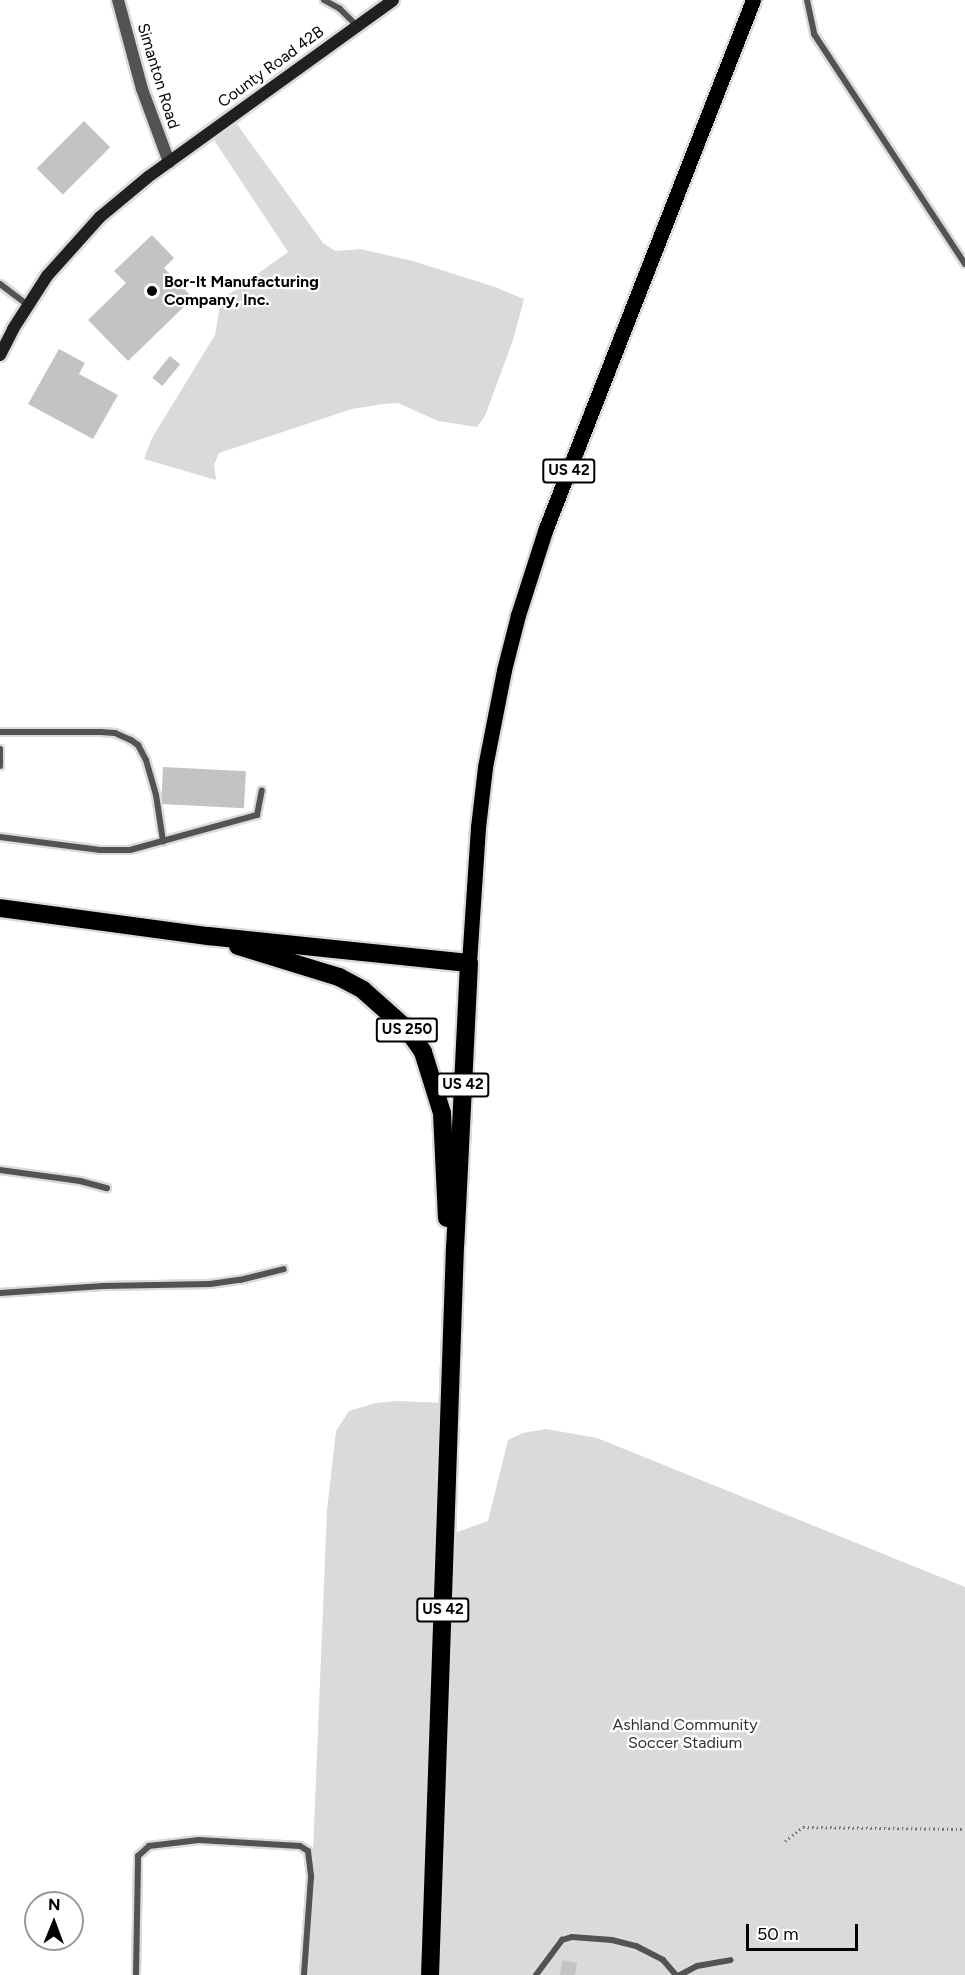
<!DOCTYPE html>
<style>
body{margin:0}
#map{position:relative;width:965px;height:1975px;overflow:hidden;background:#fff;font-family:Figtree,sans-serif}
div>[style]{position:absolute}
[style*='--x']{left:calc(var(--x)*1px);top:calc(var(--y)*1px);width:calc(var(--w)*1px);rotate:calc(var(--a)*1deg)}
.green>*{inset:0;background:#dadada}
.building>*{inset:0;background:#c3c3c3;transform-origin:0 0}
.path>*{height:3px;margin-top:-1.5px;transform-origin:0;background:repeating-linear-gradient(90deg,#757575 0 1.5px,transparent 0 4.5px)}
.roads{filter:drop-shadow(2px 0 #dbdbdb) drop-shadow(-2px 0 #dbdbdb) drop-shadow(0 2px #dbdbdb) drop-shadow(0 -2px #dbdbdb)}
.lane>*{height:6px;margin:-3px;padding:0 3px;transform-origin:3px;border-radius:3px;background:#535353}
.street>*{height:12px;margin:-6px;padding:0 6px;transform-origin:6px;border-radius:6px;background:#535353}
.secondary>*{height:12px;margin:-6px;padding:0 6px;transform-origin:6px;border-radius:6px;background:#202020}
.primary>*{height:15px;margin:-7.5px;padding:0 7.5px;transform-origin:7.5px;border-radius:7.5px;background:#000}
.highway>*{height:18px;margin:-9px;padding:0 9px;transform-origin:9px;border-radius:9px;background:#000}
.dots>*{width:16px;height:16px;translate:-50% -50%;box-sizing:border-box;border:3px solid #fff;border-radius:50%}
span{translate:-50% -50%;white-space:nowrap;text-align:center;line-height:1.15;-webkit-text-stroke:4.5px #fff;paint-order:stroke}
.shield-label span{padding:2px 4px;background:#fff;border:2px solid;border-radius:4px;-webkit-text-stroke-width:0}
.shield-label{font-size:15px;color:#000;font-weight:700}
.street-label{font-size:16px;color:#000}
.poi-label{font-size:16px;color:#000;font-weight:700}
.left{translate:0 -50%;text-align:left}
.park-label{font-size:16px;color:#313131}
.north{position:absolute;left:24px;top:1891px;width:60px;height:60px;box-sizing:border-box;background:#fff;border:2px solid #999;border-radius:50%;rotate:1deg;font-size:16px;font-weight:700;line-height:24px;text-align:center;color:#000}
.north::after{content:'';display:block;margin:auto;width:21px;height:27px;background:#000;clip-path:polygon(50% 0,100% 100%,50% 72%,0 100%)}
.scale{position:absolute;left:746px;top:1924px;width:112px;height:27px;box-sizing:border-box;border:3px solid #000;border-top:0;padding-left:8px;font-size:18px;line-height:21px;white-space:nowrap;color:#000;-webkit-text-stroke:4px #fff;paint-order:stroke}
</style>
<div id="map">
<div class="green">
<i style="clip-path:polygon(234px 120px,323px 243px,335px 251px,360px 249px,413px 261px,495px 287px,524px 299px,513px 340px,485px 416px,477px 427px,438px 421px,398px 403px,383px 404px,352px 409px,219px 453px,214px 465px,216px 480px,144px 459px,152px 438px,215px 335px,221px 300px,288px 252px,212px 137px)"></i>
<i style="clip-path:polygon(397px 1401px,446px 1403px,427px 1975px,308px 1975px,327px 1510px,336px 1431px,349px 1411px,376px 1403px)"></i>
<i style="clip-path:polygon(546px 1429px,597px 1438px,965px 1587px,965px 1975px,435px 1975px,449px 1535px,488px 1521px,508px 1440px,523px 1433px)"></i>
</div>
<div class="building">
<i style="left:84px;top:121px;width:37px;height:67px;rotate:45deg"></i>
<i style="clip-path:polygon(152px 235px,174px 258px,164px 268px,193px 298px,128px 361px,88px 320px,126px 283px,114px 271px)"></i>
<i style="clip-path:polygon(59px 349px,85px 363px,79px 374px,118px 395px,93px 439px,28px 404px)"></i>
<i style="left:170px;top:356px;width:13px;height:28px;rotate:39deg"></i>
<i style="left:163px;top:767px;width:83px;height:37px;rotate:3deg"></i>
<i style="clip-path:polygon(562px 1960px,577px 1963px,575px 1975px,560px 1975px)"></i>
</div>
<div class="path">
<i style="--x:785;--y:1841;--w:23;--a:-38"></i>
<i style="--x:803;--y:1827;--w:162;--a:0.7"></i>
</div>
<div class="roads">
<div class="lane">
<i style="--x:324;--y:0;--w:18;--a:29"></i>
<i style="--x:340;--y:9;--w:24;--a:45"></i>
<i style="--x:807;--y:0;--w:35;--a:78"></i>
<i style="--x:814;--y:34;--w:275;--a:56.7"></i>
<i style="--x:0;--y:284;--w:35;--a:37"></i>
<i style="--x:0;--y:732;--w:101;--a:0"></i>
<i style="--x:101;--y:732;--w:14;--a:4"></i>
<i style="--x:115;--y:733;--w:17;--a:24"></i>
<i style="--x:131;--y:740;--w:9;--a:36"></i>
<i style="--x:138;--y:745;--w:17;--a:62"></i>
<i style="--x:146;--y:760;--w:36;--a:74"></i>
<i style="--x:156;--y:795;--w:47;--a:81.3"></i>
<i style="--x:0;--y:749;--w:17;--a:90"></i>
<i style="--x:0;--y:837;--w:101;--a:7.4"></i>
<i style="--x:100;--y:850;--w:30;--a:0"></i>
<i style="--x:130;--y:850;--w:132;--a:-15.4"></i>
<i style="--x:257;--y:815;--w:25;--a:-79"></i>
<i style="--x:0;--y:1170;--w:81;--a:7.8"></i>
<i style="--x:80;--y:1181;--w:28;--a:15"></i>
<i style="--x:0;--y:1293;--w:103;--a:-3.9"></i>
<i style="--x:103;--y:1286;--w:107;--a:-1.1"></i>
<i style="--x:210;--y:1284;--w:30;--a:-8"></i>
<i style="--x:240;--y:1280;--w:45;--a:-14"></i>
<i style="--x:136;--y:1975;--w:119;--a:-89"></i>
<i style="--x:138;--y:1856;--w:15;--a:-42"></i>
<i style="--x:149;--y:1846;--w:50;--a:-6.8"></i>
<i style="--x:199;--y:1840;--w:101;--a:3.4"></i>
<i style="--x:300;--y:1846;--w:9;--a:32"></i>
<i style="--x:308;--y:1851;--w:26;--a:83"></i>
<i style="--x:311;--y:1877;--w:98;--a:94.1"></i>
<i style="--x:536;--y:1975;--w:44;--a:-53.4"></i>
<i style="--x:562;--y:1940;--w:10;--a:-17"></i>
<i style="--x:572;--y:1937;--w:40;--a:4.3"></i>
<i style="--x:612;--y:1940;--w:25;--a:14"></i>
<i style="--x:636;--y:1946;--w:30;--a:27"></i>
<i style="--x:663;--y:1960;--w:20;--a:49"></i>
<i style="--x:680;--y:1975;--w:19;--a:-28"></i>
<i style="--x:697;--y:1966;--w:34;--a:-10"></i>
</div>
<div class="street">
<i style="--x:118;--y:0;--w:92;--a:74.9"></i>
<i style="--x:142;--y:89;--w:78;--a:69.7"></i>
</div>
<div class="secondary">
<i style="--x:0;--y:355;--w:29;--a:-63"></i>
<i style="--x:13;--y:329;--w:63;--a:-57.3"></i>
<i style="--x:47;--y:276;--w:79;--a:-48.1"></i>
<i style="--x:100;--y:217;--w:62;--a:-39.8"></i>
<i style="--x:148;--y:177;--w:302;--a:-35.8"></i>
</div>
<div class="primary">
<i style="--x:469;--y:963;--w:136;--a:-86.2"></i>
<i style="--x:478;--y:827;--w:60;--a:-83.3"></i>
<i style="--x:485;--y:767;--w:99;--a:-78.9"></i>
<i style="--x:504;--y:670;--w:57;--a:-75.7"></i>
<i style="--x:518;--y:615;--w:91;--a:-72.2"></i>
<i style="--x:546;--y:528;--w:567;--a:-68.59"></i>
</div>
<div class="highway">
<i style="--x:0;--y:908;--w:210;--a:7.7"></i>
<i style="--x:208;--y:936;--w:262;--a:5.9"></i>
<i style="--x:469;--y:963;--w:283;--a:92.8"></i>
<i style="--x:455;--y:1246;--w:729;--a:91.96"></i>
<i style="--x:238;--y:946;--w:106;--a:17.1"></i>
<i style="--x:339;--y:977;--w:27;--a:28"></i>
<i style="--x:363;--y:990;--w:59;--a:41.6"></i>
<i style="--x:407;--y:1029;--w:28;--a:55"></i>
<i style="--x:423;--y:1052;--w:64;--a:72.7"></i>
<i style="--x:442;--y:1113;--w:105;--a:87.3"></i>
</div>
</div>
<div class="dots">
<i style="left:152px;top:291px;background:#000"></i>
</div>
<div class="shield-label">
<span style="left:569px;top:471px">US 42</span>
<span style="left:407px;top:1030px">US 250</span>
<span style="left:463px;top:1085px">US 42</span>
<span style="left:443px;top:1610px">US 42</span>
</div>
<div class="street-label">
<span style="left:271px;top:67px;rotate:-36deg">County Road 42B</span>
<span style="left:158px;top:76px;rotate:73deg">Simanton Road</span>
</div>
<div class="poi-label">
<span class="left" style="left:164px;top:291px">Bor-It Manufacturing<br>Company, Inc.</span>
</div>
<div class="park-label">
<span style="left:685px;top:1734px">Ashland Community<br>Soccer Stadium</span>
</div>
<div class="north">N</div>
<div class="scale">50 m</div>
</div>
